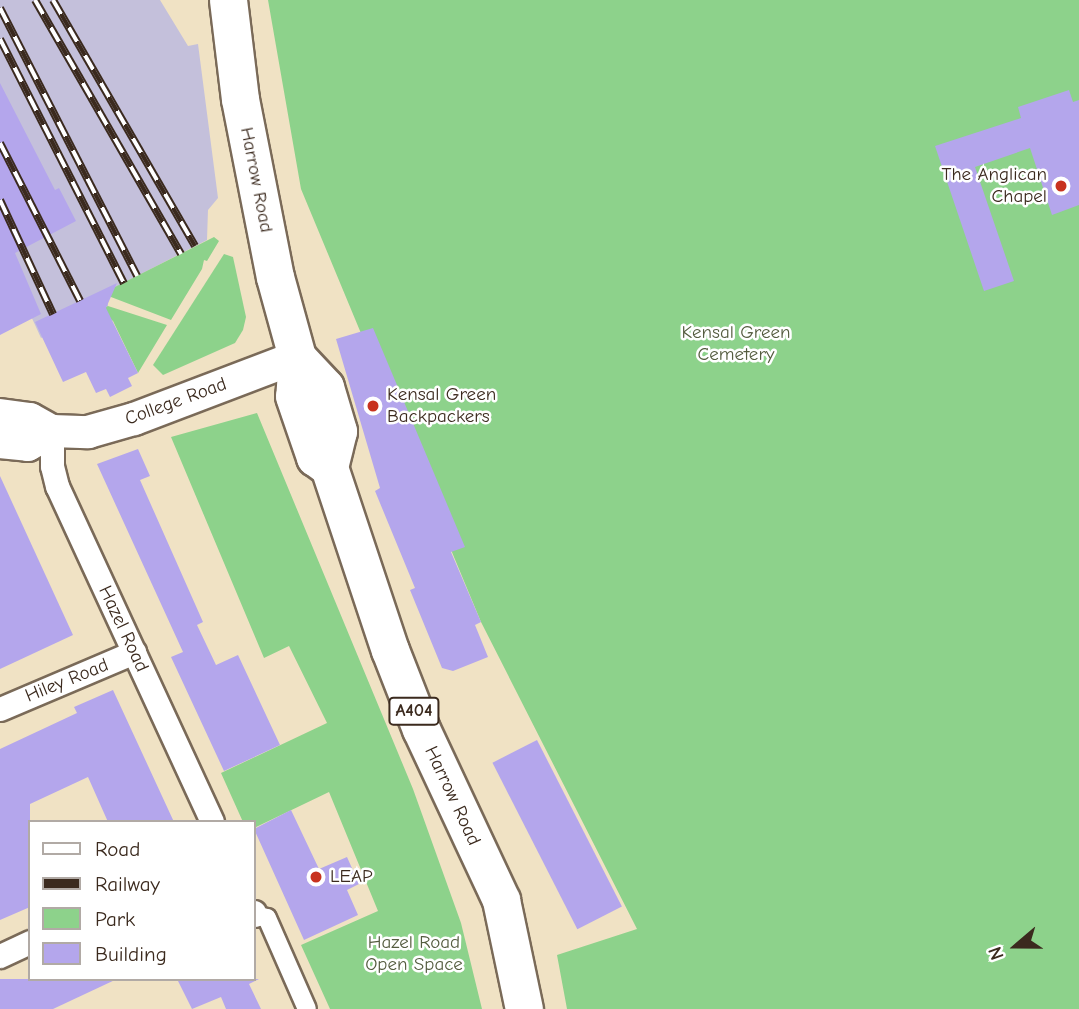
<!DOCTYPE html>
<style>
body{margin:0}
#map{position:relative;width:1079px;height:1009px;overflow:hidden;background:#f0e2c4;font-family:"Comic Neue",sans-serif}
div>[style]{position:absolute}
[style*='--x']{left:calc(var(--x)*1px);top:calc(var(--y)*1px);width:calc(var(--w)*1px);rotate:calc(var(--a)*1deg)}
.industrial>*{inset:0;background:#c4c0db}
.green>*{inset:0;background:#8dd28b}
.building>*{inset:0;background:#b4a6ec;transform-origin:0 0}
.roads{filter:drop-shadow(2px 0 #7a6a58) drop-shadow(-2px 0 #7a6a58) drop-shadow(0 2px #7a6a58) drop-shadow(0 -2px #7a6a58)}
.pedestrian>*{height:18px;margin:-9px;padding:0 9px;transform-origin:9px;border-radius:9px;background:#fff}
.minor>*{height:23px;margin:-11.5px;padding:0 11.5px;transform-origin:11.5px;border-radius:11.5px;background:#fff}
.secondary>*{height:32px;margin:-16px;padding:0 16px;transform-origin:16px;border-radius:16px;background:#fff}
.primary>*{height:37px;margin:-18.5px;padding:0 18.5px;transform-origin:18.5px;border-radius:18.5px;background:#fff}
.rail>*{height:8px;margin-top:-4px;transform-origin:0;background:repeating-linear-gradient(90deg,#fff 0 16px,#3b2a1e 0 32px);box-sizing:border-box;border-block:2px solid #3b2a1e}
.dots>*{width:19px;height:19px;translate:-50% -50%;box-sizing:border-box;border:4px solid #fff;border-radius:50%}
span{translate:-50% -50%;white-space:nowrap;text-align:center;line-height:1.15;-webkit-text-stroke:5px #fff;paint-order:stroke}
.shield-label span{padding:2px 5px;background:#fff;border:2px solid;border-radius:5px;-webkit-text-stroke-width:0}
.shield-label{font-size:18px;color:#3b2a1e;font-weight:700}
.poi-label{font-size:19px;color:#3b2a1e}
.right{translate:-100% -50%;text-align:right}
.left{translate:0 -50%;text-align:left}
.street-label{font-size:19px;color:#3b2a1e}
.park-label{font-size:19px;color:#545c3f}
.legend{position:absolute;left:28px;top:820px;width:228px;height:161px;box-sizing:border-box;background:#fff;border:2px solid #b1aaa5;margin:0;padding:9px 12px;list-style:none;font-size:21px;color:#3b2a1e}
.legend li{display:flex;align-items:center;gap:14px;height:35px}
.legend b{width:35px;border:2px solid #b1aaa5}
.north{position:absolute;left:981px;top:911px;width:70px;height:70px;-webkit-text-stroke:5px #fff;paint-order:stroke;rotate:250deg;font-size:19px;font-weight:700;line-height:28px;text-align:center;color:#3b2a1e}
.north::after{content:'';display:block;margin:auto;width:24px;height:32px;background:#3b2a1e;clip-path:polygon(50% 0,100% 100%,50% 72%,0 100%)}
</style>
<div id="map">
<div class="industrial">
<i style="clip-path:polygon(0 0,160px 0,188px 46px,198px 44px,218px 198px,208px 210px,207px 240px,108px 291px,108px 306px,41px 338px,0 248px)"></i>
</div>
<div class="green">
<i style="clip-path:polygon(268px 0,1079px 0,1079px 1009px,567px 1009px,557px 955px,637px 929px,481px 622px,301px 189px)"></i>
<i style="clip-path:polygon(214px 237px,219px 241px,207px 261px,204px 260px,202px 269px,171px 320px,111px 297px,107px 291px)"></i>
<i style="clip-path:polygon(224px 254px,233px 257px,246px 317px,243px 330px,235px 343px,163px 375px,153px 365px)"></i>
<i style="clip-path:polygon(108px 306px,167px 325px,138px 373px,113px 321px,99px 310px)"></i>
<i style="clip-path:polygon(257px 413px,413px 789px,461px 923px,482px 1009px,330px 1009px,301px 945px,378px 911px,329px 792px,254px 828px,254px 822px,243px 822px,221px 773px,327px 723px,289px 646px,264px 658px,171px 437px)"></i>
</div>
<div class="building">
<i style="clip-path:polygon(0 83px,55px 190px,59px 188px,76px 221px,15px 253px,41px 314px,0 335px)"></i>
<i style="clip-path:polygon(1069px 90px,1073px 102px,1079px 100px,1079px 205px,1052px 215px,1030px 148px,975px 167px,1014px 281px,984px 291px,935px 146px,1021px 118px,1018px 107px)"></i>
<i style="clip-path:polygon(117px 283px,106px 308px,138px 373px,128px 378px,132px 386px,110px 397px,106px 389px,96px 393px,86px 372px,63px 382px,35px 322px)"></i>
<i style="clip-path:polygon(373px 328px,465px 547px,451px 552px,481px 622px,475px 625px,488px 657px,453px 671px,442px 668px,410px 590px,415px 588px,375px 491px,380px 488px,336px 339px)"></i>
<i style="clip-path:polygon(138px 449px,150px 476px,140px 480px,203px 622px,197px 625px,216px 665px,238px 655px,280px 745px,224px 771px,171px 657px,183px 652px,97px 464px)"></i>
<i style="clip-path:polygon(0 476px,73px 635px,0 669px)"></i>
<i style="clip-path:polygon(113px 690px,174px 822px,108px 822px,88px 777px,30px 804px,30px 907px,0 920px,0 749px,77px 713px,74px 707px)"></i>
<i style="left:537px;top:740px;width:187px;height:50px;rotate:63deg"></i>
<i style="clip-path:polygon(291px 810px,319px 869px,347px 857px,359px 884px,347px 890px,358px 915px,304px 940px,254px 829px)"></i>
<i style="clip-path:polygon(0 979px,117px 979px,53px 1009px,0 1009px)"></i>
<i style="clip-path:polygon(177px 979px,259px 979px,249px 984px,261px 1009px,226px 1009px,221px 997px,192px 1009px)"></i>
</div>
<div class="roads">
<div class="pedestrian">
<i style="--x:255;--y:915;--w:12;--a:14"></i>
<i style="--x:267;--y:918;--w:99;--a:66.3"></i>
</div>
<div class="minor">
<i style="--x:52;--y:431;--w:35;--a:90"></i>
<i style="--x:52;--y:466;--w:21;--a:76"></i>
<i style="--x:57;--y:486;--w:370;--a:65.2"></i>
<i style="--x:0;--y:709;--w:146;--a:-23"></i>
<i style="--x:254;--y:912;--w:3;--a:72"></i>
<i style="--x:0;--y:956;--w:33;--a:-25"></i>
</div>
<div class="secondary">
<i style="--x:0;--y:415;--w:30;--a:8"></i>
<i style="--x:30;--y:419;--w:25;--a:29"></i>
<i style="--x:52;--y:431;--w:36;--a:2"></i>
<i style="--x:88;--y:432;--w:48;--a:-15.8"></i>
<i style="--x:134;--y:419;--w:174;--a:-20.8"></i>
<i style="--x:0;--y:442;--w:28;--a:6"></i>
<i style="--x:28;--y:445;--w:28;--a:-30"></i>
</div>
<div class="primary">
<i style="--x:228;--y:0;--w:100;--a:83.1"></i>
<i style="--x:240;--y:99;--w:181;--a:78.9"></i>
<i style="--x:275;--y:277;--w:83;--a:74.6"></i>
<i style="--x:297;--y:357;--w:39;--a:94"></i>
<i style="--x:294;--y:396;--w:65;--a:71"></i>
<i style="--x:315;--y:457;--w:17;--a:36"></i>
<i style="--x:297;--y:357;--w:41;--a:47"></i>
<i style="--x:325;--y:387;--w:46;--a:73.5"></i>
<i style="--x:338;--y:431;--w:37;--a:104"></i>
<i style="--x:329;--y:467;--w:193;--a:71.6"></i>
<i style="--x:390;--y:650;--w:85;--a:68.6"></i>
<i style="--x:421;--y:729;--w:189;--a:64.9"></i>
<i style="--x:501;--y:900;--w:111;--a:78.1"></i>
</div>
</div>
<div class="rail">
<i style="--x:35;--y:0;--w:293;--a:60.1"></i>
<i style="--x:53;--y:0;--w:284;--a:60"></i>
<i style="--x:0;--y:8;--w:301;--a:62.9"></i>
<i style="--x:0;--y:39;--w:274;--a:63.1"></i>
<i style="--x:0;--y:143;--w:177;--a:63.1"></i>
<i style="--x:0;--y:200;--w:126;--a:65.1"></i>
</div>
<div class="dots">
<i style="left:1061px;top:186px;background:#c8321e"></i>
<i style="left:373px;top:406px;background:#c8321e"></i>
<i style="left:316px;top:877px;background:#c8321e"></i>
</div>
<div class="shield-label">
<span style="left:414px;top:711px">A404</span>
</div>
<div class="poi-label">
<span class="right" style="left:1047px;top:186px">The Anglican<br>Chapel</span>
<span class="left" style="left:387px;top:406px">Kensal Green<br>Backpackers</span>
<span class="left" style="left:330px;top:877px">LEAP</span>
</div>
<div class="street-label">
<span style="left:256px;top:180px;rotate:79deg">Harrow Road</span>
<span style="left:176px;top:402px;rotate:-20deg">College Road</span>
<span style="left:123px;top:629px;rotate:65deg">Hazel Road</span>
<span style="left:67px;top:681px;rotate:-22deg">Hiley Road</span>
<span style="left:452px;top:796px;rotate:65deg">Harrow Road</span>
</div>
<div class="park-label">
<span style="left:736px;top:344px">Kensal Green<br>Cemetery</span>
<span style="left:414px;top:954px">Hazel Road<br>Open Space</span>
</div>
<ul class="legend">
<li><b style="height:9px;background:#fff"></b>Road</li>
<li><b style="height:9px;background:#3b2a1e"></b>Railway</li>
<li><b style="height:19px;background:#8dd28b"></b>Park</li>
<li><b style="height:19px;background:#b4a6ec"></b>Building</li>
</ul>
<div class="north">N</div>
</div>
